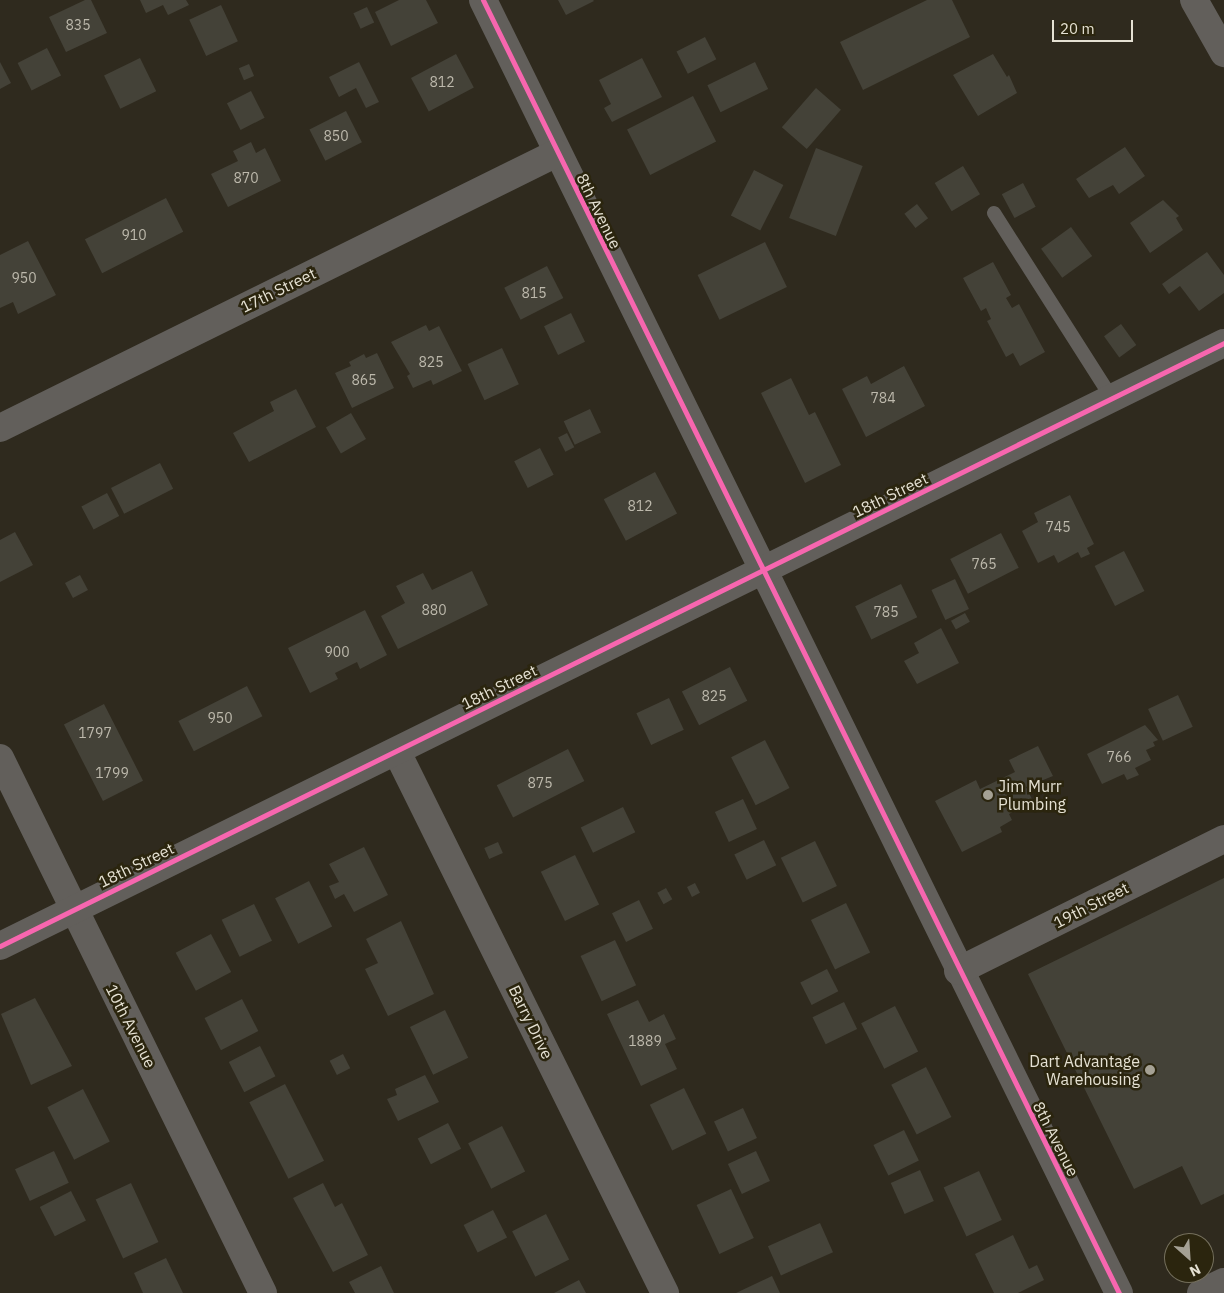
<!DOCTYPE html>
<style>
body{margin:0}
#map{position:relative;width:1224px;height:1293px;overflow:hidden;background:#2f2a1e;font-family:"IBM Plex Sans",sans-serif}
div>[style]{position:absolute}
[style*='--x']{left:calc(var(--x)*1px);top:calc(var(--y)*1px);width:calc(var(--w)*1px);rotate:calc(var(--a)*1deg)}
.building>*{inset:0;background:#444238;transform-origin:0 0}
.service>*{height:14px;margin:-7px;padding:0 7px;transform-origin:7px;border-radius:7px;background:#625f5b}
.minor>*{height:28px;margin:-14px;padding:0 14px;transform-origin:14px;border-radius:14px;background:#625f5b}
.tertiary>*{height:28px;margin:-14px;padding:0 14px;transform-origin:14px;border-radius:14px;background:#625f5b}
.cycleway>*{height:5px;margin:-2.5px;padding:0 2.5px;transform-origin:2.5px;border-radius:2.5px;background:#f766af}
.dots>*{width:14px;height:14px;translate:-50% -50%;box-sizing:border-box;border:2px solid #2b250e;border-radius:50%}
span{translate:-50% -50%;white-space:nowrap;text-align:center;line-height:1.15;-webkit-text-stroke:5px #2b250e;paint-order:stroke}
.number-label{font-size:14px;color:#bdb9ac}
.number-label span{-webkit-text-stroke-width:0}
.street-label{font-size:16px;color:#e5e1d3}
.poi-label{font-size:16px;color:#e5e1d3}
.left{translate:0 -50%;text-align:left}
.right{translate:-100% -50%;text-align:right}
.north{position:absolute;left:1164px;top:1233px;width:50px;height:50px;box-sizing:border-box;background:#2b250e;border:1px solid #75705d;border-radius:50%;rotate:154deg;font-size:14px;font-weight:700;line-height:20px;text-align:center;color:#e5e1d3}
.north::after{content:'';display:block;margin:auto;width:18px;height:22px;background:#a5a194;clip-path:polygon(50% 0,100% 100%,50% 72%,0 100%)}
.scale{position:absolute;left:1052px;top:20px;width:81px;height:22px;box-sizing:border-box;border:2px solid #e5e1d3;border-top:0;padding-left:6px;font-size:15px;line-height:18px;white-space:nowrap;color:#e5e1d3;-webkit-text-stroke:4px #2b250e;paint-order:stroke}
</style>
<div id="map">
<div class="building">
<i style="clip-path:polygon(85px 0,91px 0,107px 33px,66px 52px,49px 17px)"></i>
<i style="clip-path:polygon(140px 0,186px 0,189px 5px,168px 15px,163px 5px,146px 13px)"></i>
<i style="clip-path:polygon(399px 0,426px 0,438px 23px,391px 46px,375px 12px)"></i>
<i style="clip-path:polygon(558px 0,593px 0,594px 1px,566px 15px)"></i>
<i style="clip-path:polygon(927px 0,952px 0,970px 37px,863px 90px,840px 42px)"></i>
<i style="left:221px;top:5px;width:40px;height:35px;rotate:65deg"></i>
<i style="left:367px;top:7px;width:17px;height:15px;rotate:65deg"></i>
<i style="left:705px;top:37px;width:25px;height:32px;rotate:63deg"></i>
<i style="left:47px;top:48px;width:31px;height:33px;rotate:63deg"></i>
<i style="left:456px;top:54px;width:38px;height:51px;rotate:62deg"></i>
<i style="clip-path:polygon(993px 54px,1007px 77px,1009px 75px,1017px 93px,978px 116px,953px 75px)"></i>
<i style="left:140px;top:58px;width:37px;height:40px;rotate:64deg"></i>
<i style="clip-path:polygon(642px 58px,662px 97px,612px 122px,604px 108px,611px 104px,599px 80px)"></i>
<i style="clip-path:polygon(0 62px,11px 83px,0 89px)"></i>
<i style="clip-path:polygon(359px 62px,379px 102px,366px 108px,356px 88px,339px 97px,329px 77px)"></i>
<i style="left:755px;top:62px;width:30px;height:53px;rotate:64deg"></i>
<i style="left:249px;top:64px;width:13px;height:11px;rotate:67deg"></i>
<i style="left:816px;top:88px;width:33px;height:52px;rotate:41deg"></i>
<i style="left:251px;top:91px;width:30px;height:27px;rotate:63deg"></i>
<i style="left:693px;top:96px;width:51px;height:74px;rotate:63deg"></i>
<i style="left:346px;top:111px;width:35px;height:41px;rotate:63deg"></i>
<i style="clip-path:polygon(251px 142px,256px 153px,265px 148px,281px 181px,228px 207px,211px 174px,238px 161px,233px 151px)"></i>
<i style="clip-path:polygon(1125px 147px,1145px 176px,1119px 194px,1113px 185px,1089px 198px,1076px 179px)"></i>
<i style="left:816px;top:148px;width:50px;height:75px;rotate:21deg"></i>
<i style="left:963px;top:166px;width:33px;height:33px;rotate:59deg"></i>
<i style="left:754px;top:170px;width:33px;height:51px;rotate:27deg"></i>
<i style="left:1023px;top:183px;width:27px;height:24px;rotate:62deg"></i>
<i style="left:166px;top:198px;width:38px;height:91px;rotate:63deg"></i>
<i style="clip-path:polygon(1163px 200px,1179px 216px,1176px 218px,1183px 230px,1150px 253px,1130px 223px)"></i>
<i style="left:917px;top:204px;width:18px;height:16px;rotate:52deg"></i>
<i style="left:1071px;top:227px;width:36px;height:37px;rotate:54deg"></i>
<i style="clip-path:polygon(28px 241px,56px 295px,18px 314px,13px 302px,0 308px,0 255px)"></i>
<i style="left:765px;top:242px;width:50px;height:75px;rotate:64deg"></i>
<i style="clip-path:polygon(1207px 252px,1224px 275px,1224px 293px,1199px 311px,1180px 286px,1169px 294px,1162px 284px)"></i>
<i style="clip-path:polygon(993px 262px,1011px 295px,1006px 298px,1012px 308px,1019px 304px,1045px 352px,1020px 366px,1013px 353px,1006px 357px,987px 321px,991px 319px,986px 308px,981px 311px,963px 278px)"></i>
<i style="left:547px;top:266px;width:36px;height:48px;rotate:63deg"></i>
<i style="left:571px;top:313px;width:32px;height:30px;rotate:64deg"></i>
<i style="left:1121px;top:324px;width:26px;height:21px;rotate:54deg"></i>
<i style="clip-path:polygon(426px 325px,429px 331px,439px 326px,462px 371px,433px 385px,431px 380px,413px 388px,407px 376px,410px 374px,391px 342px)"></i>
<i style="left:502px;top:348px;width:40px;height:38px;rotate:65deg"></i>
<i style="clip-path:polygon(377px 353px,394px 388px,352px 408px,335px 373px,351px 366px,349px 362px,364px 354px,366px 358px)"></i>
<i style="clip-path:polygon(904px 366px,925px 406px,866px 437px,842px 389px,867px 376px,871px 384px)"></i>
<i style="clip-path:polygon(791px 378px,809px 415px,815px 412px,841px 465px,805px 483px,761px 393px)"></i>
<i style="clip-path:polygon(296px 389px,316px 427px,249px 462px,233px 433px,274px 411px,270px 402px)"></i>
<i style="left:590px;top:409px;width:26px;height:29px;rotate:65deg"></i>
<i style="left:351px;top:413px;width:30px;height:29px;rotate:60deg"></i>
<i style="left:567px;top:433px;width:16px;height:10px;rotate:63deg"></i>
<i style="left:540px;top:448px;width:30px;height:29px;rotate:63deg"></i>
<i style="left:160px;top:463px;width:29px;height:55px;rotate:63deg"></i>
<i style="left:655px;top:472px;width:47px;height:58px;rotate:62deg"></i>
<i style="left:107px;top:493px;width:26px;height:29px;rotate:62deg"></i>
<i style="clip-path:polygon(1070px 495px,1094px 544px,1087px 548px,1090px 554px,1081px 558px,1078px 552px,1058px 563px,1054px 555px,1038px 563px,1022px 531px,1038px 522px,1034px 513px)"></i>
<i style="clip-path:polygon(15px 532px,33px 565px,0 582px,0 540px)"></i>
<i style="left:1001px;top:533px;width:39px;height:57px;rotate:63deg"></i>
<i style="left:1124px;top:551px;width:45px;height:33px;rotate:63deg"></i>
<i style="clip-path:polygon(472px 571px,488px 605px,398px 649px,381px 616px,405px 603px,396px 586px,423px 573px,432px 590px)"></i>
<i style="left:80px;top:575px;width:17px;height:17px;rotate:62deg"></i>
<i style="left:955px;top:579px;width:33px;height:26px;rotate:65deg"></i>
<i style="left:901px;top:584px;width:37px;height:51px;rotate:64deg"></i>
<i style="clip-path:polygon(365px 610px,387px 655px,360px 669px,357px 662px,335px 673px,338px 679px,310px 693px,288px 648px)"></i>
<i style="left:965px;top:613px;width:10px;height:16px;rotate:61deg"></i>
<i style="clip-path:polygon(941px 628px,959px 663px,917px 684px,904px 661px,919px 653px,914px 643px)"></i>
<i style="left:730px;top:667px;width:38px;height:54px;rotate:63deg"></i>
<i style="left:247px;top:686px;width:34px;height:77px;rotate:63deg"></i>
<i style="left:1178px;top:695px;width:35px;height:33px;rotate:65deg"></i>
<i style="left:669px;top:698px;width:35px;height:36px;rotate:65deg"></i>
<i style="left:104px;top:704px;width:86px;height:45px;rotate:63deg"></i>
<i style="clip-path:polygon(1145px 725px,1158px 740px,1153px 742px,1155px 746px,1146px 750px,1151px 760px,1135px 768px,1139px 775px,1127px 780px,1124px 774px,1102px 784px,1087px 754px)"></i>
<i style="left:765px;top:740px;width:54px;height:38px;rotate:63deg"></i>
<i style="clip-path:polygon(1038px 746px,1053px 776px,1026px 787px,1033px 801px,1009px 814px,1012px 820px,1000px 827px,1002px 832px,962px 852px,935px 801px,976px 780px,980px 789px,1015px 772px,1009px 760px)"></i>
<i style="left:568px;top:749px;width:36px;height:80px;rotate:63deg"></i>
<i style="left:743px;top:799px;width:33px;height:31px;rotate:65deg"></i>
<i style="left:623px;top:807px;width:28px;height:47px;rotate:64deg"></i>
<i style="left:764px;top:840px;width:28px;height:33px;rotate:64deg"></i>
<i style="left:815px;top:841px;width:50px;height:38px;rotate:64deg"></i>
<i style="left:498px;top:842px;width:12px;height:15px;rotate:66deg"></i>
<i style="clip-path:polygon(364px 847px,388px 895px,354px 912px,344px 894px,335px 899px,329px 886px,339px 882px,329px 864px)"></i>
<i style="left:575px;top:855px;width:55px;height:38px;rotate:64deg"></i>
<i style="clip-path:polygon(1224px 878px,1224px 1194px,1201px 1205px,1182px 1166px,1134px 1189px,1028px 974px)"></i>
<i style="left:309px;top:881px;width:51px;height:38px;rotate:63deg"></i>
<i style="left:695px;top:883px;width:11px;height:9px;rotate:63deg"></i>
<i style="left:666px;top:888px;width:13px;height:10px;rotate:61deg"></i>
<i style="left:639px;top:900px;width:32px;height:30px;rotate:64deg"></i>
<i style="left:846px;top:903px;width:55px;height:39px;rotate:64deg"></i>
<i style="left:254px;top:904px;width:41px;height:36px;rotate:64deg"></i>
<i style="clip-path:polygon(401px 921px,434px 994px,388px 1016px,365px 969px,378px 963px,366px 939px)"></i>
<i style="left:211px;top:934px;width:43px;height:40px;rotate:62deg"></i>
<i style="left:615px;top:940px;width:50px;height:38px;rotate:65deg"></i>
<i style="left:827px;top:969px;width:25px;height:30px;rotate:63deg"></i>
<i style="clip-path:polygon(35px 998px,72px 1066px,31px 1085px,1px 1014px)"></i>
<i style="left:242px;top:999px;width:36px;height:42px;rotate:63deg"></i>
<i style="clip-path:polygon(638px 1000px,649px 1022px,664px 1014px,676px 1039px,665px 1044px,677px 1069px,641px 1086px,607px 1014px)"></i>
<i style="left:844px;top:1002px;width:30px;height:35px;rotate:64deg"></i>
<i style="left:895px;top:1006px;width:51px;height:38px;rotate:63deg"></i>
<i style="left:445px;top:1010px;width:53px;height:39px;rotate:64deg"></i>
<i style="left:260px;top:1046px;width:34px;height:35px;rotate:63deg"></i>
<i style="left:343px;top:1054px;width:16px;height:15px;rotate:63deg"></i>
<i style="left:926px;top:1067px;width:56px;height:39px;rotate:63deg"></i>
<i style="clip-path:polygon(425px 1075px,439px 1102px,398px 1121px,387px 1099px,397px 1095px,395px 1089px)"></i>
<i style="left:285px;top:1084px;width:86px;height:40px;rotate:63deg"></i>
<i style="left:684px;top:1088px;width:51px;height:38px;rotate:64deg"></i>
<i style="left:83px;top:1089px;width:59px;height:40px;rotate:63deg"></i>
<i style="left:743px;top:1108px;width:33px;height:32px;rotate:65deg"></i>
<i style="left:448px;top:1123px;width:29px;height:34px;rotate:63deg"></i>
<i style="left:502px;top:1126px;width:51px;height:38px;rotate:63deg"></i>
<i style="left:904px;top:1130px;width:34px;height:34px;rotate:64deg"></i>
<i style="left:54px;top:1151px;width:35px;height:43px;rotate:65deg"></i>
<i style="left:756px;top:1151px;width:33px;height:31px;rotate:65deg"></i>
<i style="left:920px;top:1170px;width:34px;height:32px;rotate:66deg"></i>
<i style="left:979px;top:1171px;width:54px;height:39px;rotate:65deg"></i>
<i style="left:131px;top:1183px;width:65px;height:39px;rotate:65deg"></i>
<i style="clip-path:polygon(323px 1183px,335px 1207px,342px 1203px,368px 1255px,333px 1272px,293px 1198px)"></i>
<i style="left:731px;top:1189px;width:54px;height:38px;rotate:65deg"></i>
<i style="left:71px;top:1191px;width:33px;height:35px;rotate:63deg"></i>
<i style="left:493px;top:1210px;width:31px;height:33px;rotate:63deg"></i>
<i style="left:546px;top:1214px;width:51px;height:38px;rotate:63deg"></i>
<i style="left:820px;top:1223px;width:32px;height:57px;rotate:66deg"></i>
<i style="clip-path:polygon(1013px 1235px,1029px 1269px,1037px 1265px,1044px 1280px,1018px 1293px,994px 1293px,975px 1254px)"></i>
<i style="clip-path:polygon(166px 1258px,183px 1293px,143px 1293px,134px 1273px)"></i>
<i style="clip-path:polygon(381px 1266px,394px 1293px,355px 1293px,349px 1282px)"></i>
<i style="clip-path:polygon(772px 1276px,780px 1293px,736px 1293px)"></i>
<i style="clip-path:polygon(579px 1280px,586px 1293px,554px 1293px)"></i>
</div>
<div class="service">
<i style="--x:994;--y:213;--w:219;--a:57.5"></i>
</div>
<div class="minor">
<i style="--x:483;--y:0;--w:1441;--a:63.81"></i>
<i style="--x:0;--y:428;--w:621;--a:-26.28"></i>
<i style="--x:397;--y:752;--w:604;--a:63.65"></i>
<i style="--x:0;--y:758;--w:596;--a:63.82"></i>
<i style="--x:0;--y:946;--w:1364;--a:-26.23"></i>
<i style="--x:958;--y:971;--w:297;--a:-26.4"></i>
<i style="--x:1201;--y:1293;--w:25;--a:-26"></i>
</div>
<div class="tertiary">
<i style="--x:1194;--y:0;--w:61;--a:60.5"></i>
</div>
<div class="cycleway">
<i style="--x:483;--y:0;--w:1441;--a:63.81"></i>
<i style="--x:0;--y:946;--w:1364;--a:-26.23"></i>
</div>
<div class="dots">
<i style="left:988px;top:795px;background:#a5a194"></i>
<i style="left:1150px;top:1070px;background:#a5a194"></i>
</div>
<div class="number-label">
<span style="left:78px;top:25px">835</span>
<span style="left:442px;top:82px">812</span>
<span style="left:336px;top:136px">850</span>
<span style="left:246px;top:178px">870</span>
<span style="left:134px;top:235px">910</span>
<span style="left:24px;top:278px">950</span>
<span style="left:534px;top:293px">815</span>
<span style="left:431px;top:362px">825</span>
<span style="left:364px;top:380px">865</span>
<span style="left:883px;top:398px">784</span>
<span style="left:640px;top:506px">812</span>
<span style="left:1058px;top:527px">745</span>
<span style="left:984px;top:564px">765</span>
<span style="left:434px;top:610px">880</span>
<span style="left:886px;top:612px">785</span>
<span style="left:337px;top:652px">900</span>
<span style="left:714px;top:696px">825</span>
<span style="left:220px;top:718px">950</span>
<span style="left:95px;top:733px">1797</span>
<span style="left:1119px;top:757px">766</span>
<span style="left:112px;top:773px">1799</span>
<span style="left:540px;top:783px">875</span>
<span style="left:645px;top:1041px">1889</span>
</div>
<div class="street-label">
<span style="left:599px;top:211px;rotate:64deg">8th Avenue</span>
<span style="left:278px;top:290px;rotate:-26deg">17th Street</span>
<span style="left:890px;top:495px;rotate:-26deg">18th Street</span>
<span style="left:499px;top:687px;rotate:-26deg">18th Street</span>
<span style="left:136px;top:865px;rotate:-26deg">18th Street</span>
<span style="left:1091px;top:905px;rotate:-27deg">19th Street</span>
<span style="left:531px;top:1022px;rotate:64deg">Barry Drive</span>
<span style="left:131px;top:1026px;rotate:63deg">10th Avenue</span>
<span style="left:1056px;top:1139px;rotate:63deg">8th Avenue</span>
</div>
<div class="poi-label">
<span class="left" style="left:998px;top:795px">Jim Murr<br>Plumbing</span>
<span class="right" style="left:1140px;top:1070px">Dart Advantage<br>Warehousing</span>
</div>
<div class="north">N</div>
<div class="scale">20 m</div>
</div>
